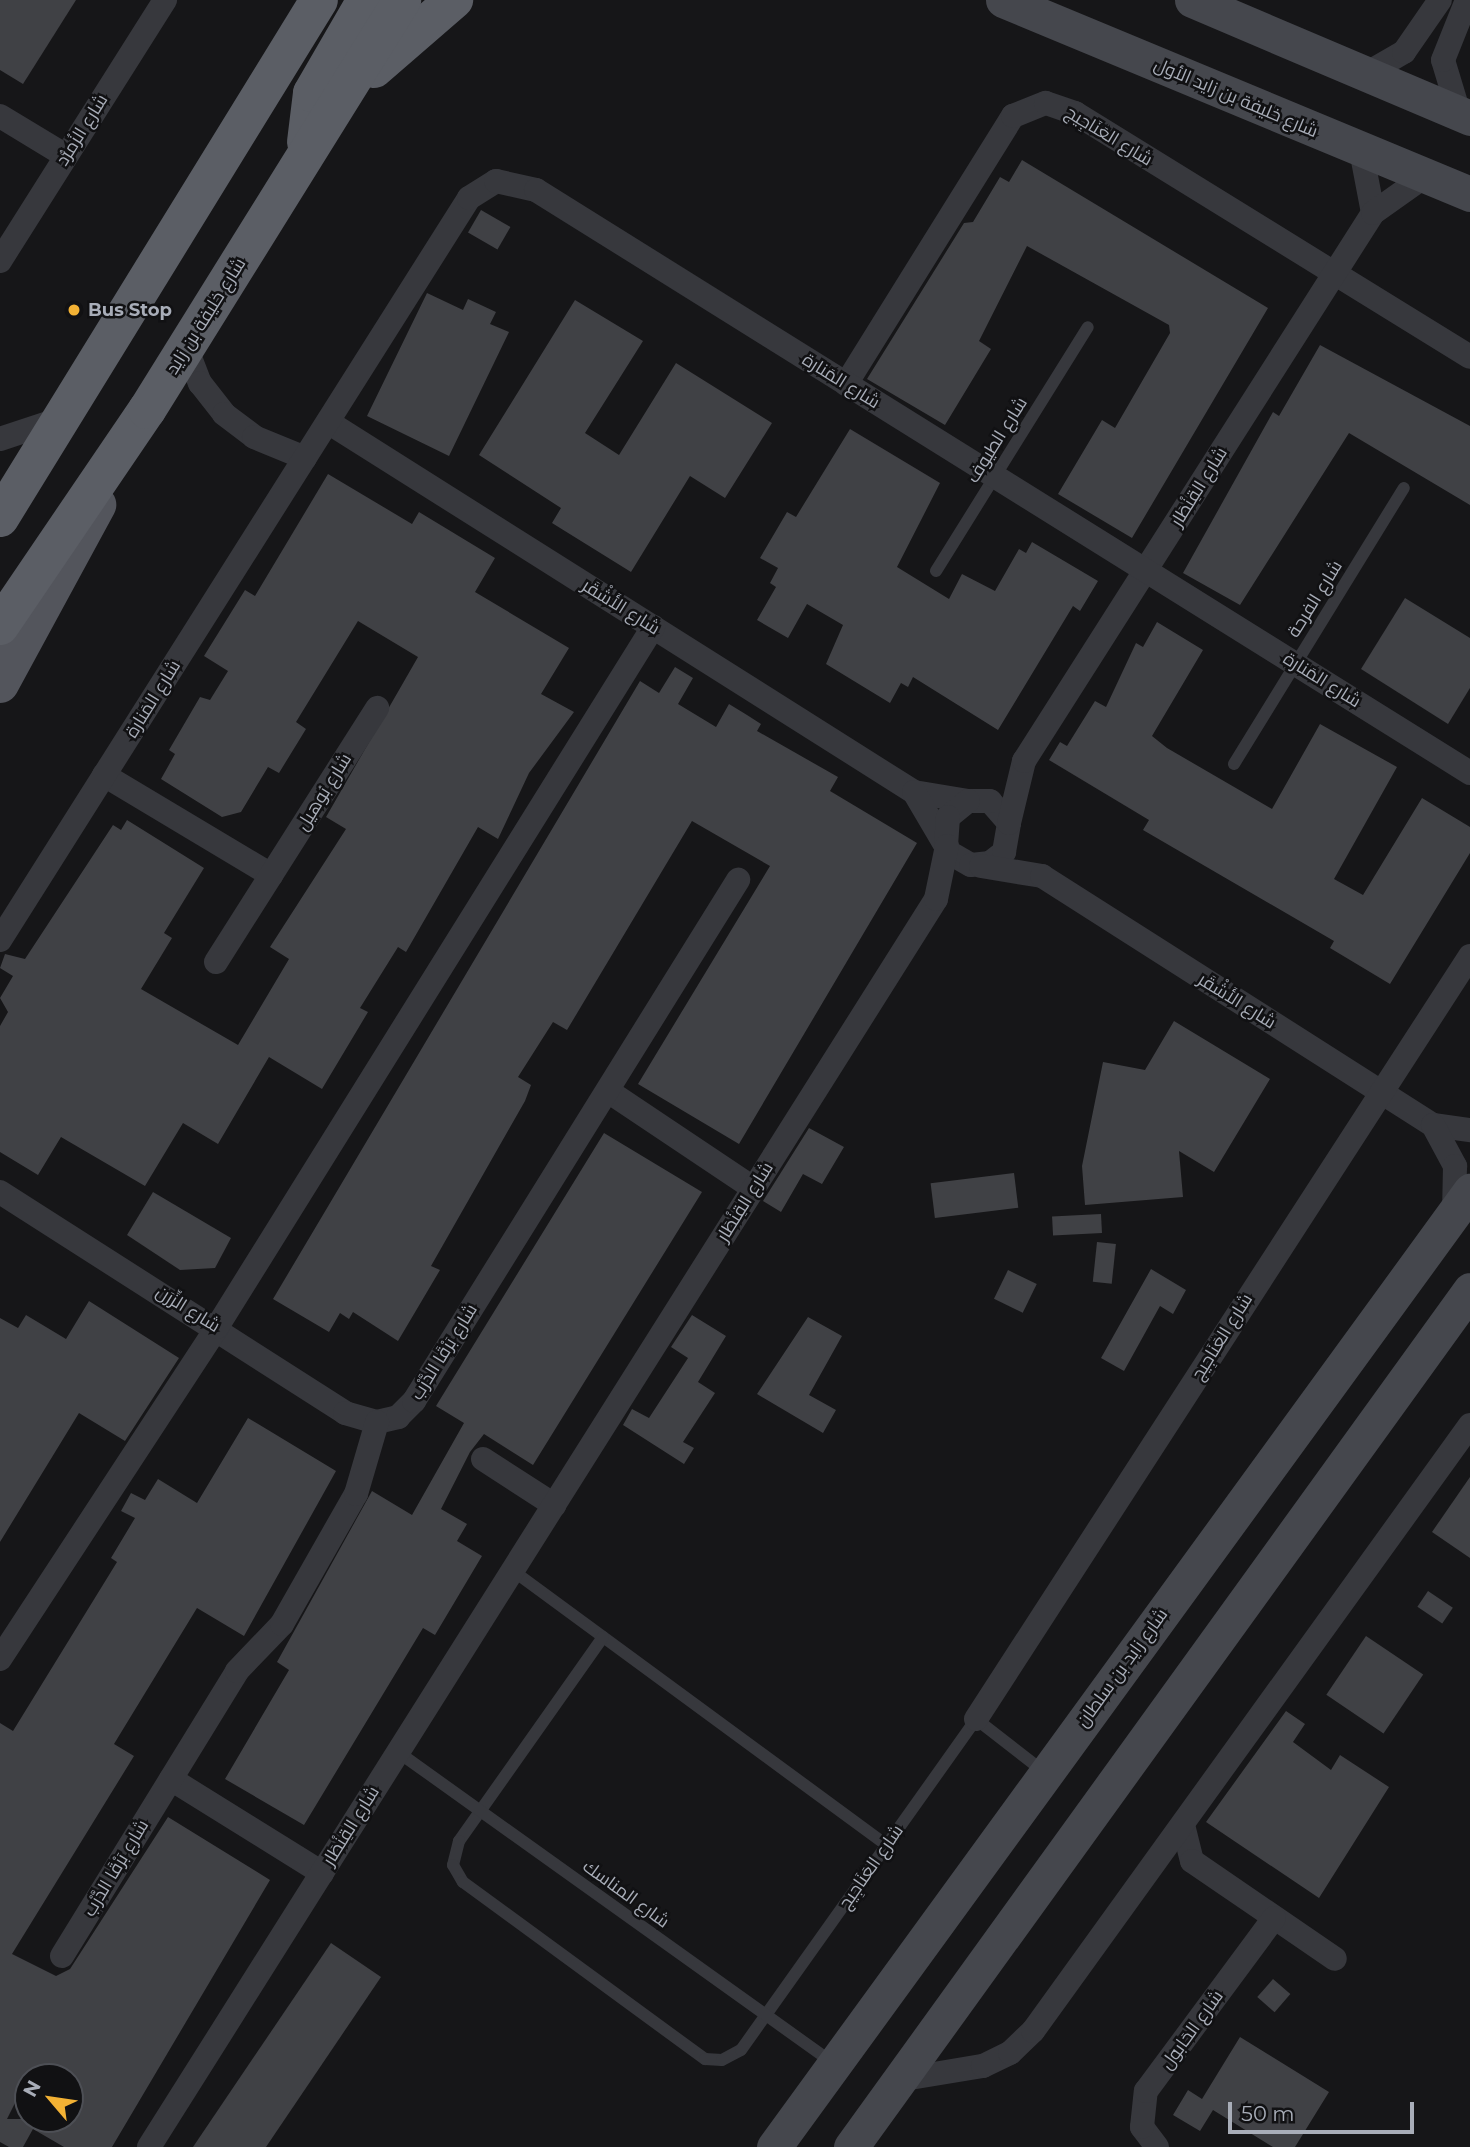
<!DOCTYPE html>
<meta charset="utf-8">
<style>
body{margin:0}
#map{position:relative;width:1470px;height:2147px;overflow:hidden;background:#161618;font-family:Montserrat,Cairo,sans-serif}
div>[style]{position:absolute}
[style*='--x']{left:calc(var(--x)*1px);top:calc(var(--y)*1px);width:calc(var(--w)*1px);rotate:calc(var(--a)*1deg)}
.building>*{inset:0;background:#404145;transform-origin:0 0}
.service>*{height:12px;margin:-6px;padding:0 6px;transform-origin:6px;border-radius:6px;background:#37383d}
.minor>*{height:24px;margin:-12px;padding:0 12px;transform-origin:12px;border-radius:12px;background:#37383d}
.secondary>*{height:35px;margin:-17.5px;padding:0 17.5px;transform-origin:17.5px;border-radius:17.5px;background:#45474d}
.primary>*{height:38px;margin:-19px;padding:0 19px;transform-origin:19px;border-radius:19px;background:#53555c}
.trunk>*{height:38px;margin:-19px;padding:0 19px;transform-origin:19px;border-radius:19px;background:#5b5e65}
.dots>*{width:19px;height:19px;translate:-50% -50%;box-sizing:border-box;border:4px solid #111113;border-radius:50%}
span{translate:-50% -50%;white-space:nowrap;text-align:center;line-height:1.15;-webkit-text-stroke:5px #111113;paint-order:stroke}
.street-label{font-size:18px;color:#a8adb8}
.poi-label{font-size:18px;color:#a8adb8;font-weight:700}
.left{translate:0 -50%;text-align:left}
.north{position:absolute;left:14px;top:2063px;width:70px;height:70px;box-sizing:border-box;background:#111113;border:2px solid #4d4f55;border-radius:50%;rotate:299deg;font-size:19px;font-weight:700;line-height:28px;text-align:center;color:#a8adb8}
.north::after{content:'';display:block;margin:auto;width:24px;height:32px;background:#f2b134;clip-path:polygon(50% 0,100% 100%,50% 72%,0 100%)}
.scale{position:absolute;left:1228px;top:2102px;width:186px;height:32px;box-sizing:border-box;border:4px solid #a8adb8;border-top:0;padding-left:9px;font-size:21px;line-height:24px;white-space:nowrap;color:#a8adb8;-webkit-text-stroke:5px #111113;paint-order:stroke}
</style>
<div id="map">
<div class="building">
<i style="clip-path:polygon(0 0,76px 0,23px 84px,0 70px)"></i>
<i style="clip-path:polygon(1022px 160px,1268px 308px,1132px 538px,1058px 494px,1102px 420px,1115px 428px,1170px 333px,1169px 325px,1027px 246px,979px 341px,991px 349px,945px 425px,867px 379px,964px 223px,973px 222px,1000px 177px,1009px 182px)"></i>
<i style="left:481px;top:210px;width:34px;height:26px;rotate:30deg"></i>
<i style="clip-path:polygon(427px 293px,463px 310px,468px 299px,496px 312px,490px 324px,509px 332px,449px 456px,367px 416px)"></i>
<i style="clip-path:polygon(575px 300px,643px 341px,585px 433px,619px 455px,676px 363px,772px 423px,725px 498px,690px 476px,631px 572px,552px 523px,561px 508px,479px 455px)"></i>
<i style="clip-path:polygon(1320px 345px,1470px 426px,1470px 505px,1349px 433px,1240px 605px,1183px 573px,1273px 412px,1279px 416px)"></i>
<i style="clip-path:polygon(850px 429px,940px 483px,897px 567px,949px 599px,962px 574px,995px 591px,1019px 549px,1026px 553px,1032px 542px,1098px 581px,1080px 611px,1073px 606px,998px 730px,913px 677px,908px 687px,901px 683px,890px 703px,826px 664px,843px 625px,807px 604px,788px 638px,757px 620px,776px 587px,770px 583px,778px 568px,760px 558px,787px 512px,796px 517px)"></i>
<i style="clip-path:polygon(328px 474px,412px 524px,419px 512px,495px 558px,475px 592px,569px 648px,541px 694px,574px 712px,529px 773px,498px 839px,478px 827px,406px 952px,398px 947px,360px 1008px,368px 1012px,322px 1089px,269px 1057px,218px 1144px,183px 1123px,145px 1186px,61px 1137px,38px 1175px,0 1152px,0 1026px,8px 1012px,0 998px,13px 976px,0 968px,5px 954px,25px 959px,113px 825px,121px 830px,127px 820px,204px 868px,164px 933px,172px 938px,141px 989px,238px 1045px,289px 959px,270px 947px,346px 829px,326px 817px,418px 657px,358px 621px,296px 722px,306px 729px,279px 773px,268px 767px,241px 812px,222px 817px,161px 779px,175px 754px,169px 750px,200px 697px,210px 700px,228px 671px,204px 656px,245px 590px,255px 596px)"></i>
<i style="clip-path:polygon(1405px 598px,1470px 638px,1470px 688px,1448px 724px,1361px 669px)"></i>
<i style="clip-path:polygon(1157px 622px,1203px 650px,1152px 736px,1167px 748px,1272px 809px,1320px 724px,1397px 767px,1334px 879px,1363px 895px,1422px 798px,1470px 827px,1470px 853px,1390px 984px,1330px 948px,1334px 941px,1143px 830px,1149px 820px,1049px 760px,1060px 742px,1067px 746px,1095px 701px,1106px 707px,1136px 643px,1143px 647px)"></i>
<i style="clip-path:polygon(675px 667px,693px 678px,678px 704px,716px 727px,729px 704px,747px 715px,761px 724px,757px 731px,838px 777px,830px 791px,917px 843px,739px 1144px,638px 1084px,770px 866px,692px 821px,567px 1030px,553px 1022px,518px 1077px,531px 1085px,525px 1101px,431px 1266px,440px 1270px,398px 1341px,353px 1312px,349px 1319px,340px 1313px,329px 1332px,273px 1299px,640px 681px,659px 693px)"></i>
<i style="clip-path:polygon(1174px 1021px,1270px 1079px,1214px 1172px,1179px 1151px,1183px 1197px,1085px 1205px,1082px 1166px,1103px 1062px,1145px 1070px)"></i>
<i style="clip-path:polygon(809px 1128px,844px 1147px,822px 1184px,803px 1174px,781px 1212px,763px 1201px)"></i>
<i style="clip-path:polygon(604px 1133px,702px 1192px,533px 1465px,484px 1434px,470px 1452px,441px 1509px,467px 1524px,457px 1541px,482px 1556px,435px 1635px,423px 1628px,304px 1825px,225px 1779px,289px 1670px,277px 1662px,372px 1491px,412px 1515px,464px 1423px,436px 1406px)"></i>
<i style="left:1014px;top:1173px;width:35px;height:84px;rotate:83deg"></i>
<i style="clip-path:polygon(153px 1192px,231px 1238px,215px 1268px,180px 1270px,127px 1235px)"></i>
<i style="left:1101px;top:1214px;width:19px;height:49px;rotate:87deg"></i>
<i style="left:1097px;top:1242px;width:19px;height:40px;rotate:6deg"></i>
<i style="clip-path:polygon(1151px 1269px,1186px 1290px,1173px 1314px,1160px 1306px,1124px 1371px,1101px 1358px)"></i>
<i style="left:1008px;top:1270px;width:32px;height:32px;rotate:26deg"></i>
<i style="clip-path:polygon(89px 1301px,179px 1358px,125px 1441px,79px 1413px,0 1542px,0 1318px,18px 1328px,26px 1315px,66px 1339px)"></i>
<i style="clip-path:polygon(692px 1315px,726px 1336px,698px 1382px,715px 1393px,683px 1442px,694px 1448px,684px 1464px,623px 1425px,632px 1409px,649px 1418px,688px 1358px,671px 1347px)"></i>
<i style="clip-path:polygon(808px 1317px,842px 1336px,809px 1395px,836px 1410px,823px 1433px,757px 1394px)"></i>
<i style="clip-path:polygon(evenodd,248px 1418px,336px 1471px,244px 1636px,197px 1608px,114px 1744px,134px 1756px,12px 1954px,56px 1976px,70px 1969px,168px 1817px,270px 1880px,112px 2147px,64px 2147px,33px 2129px,23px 2147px,9px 2147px,0 2142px,0 1723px,13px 1731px,117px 1562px,111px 1558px,135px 1518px,121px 1511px,131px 1493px,145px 1500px,158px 1479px,197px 1503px,248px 1418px,28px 2077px,70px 2077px,70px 2119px,7px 2119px,28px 2077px)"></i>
<i style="clip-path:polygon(1470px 1477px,1470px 1558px,1432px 1532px)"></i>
<i style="left:1428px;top:1591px;width:30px;height:19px;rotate:34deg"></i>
<i style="left:1366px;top:1636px;width:69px;height:71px;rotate:34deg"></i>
<i style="clip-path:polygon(1286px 1711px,1305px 1724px,1293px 1742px,1331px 1770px,1340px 1755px,1389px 1787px,1319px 1898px,1206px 1822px)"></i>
<i style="clip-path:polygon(331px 1943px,381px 1977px,266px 2147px,193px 2147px)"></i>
<i style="left:1273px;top:1979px;width:23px;height:24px;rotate:41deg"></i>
<i style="clip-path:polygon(1240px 2037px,1329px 2092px,1295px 2147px,1273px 2147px,1213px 2110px,1200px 2131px,1173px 2115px,1188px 2090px,1202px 2099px)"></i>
</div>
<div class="service">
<i style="--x:936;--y:571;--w:287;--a:-58.1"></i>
<i style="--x:1234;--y:764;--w:324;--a:-58.4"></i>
<i style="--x:512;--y:1570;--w:465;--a:36.3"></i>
<i style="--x:603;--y:1637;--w:250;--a:125.2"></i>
<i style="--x:459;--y:1841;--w:25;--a:104"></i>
<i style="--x:453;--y:1865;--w:20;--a:60"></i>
<i style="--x:463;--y:1882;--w:300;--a:36.2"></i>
<i style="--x:705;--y:2059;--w:17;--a:3"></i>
<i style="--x:722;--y:2060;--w:21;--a:-28"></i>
<i style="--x:741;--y:2050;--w:406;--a:-54.6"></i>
<i style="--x:976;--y:1719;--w:86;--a:37.9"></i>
<i style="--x:398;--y:1752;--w:535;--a:35.56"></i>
</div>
<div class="minor">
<i style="--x:1366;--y:74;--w:44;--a:-30.1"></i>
<i style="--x:1404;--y:52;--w:63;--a:-55.3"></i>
<i style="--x:1459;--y:113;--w:55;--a:-106.8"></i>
<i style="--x:1443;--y:60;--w:65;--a:-68.2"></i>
<i style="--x:0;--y:116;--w:77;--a:31.2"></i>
<i style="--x:1361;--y:150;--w:64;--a:79.2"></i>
<i style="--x:0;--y:261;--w:309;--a:-57.7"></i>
<i style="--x:186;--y:347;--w:39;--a:69"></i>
<i style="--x:200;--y:383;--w:39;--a:52"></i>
<i style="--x:224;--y:414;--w:38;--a:37"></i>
<i style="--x:254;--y:437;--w:55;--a:22.4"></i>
<i style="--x:846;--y:384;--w:316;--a:-58.1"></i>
<i style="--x:1013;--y:116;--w:35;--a:-22"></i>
<i style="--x:1046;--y:103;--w:31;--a:19"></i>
<i style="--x:1075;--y:113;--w:464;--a:31.7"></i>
<i style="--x:328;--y:422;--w:693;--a:32.27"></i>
<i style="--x:914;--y:792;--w:55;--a:9.5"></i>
<i style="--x:0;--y:439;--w:63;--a:-18.4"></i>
<i style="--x:104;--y:775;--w:195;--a:30.9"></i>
<i style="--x:914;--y:792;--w:71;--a:59.5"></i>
<i style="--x:950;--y:853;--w:24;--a:30"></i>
<i style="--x:971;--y:865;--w:19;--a:-6"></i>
<i style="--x:990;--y:863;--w:18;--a:-38"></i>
<i style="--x:1004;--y:852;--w:29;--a:-80"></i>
<i style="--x:1009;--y:823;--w:29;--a:-131"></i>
<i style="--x:990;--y:801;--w:22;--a:180"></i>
<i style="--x:968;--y:801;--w:26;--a:141"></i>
<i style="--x:948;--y:817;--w:26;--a:94"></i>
<i style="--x:1009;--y:823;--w:64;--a:-76.4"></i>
<i style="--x:1024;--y:761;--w:650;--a:-57.51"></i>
<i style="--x:1373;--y:213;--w:64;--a:-35.4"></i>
<i style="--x:981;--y:866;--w:62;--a:9.3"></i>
<i style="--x:1042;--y:876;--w:464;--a:32.5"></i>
<i style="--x:1433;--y:1125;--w:37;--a:8"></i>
<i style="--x:0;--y:940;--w:878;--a:-57.7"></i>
<i style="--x:469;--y:198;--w:32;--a:-32"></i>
<i style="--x:496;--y:181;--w:41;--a:12.7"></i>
<i style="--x:536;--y:190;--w:1101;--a:31.97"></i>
<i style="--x:216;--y:962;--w:301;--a:-57.6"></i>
<i style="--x:608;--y:1091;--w:174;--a:33.8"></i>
<i style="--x:1433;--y:1125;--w:47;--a:61.8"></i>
<i style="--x:1455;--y:1166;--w:46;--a:91.2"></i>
<i style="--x:0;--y:1192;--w:410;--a:32.6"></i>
<i style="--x:345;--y:1413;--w:33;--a:16"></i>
<i style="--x:377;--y:1422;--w:22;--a:-13"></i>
<i style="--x:398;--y:1417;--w:23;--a:-45"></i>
<i style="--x:414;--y:1401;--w:614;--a:-58.12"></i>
<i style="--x:483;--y:1459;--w:85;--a:32.9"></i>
<i style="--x:0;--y:1659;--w:397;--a:-56.8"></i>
<i style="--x:217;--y:1327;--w:825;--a:-58.08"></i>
<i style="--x:976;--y:1719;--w:909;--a:-57.08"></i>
<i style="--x:171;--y:1779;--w:178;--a:31.9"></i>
<i style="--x:1183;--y:1825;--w:37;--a:76"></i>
<i style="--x:1192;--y:1861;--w:173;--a:34.4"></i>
<i style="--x:62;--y:1956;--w:334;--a:-58.4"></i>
<i style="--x:237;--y:1671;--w:65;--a:-46.2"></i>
<i style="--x:282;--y:1624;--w:150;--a:-60.4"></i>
<i style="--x:356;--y:1494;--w:75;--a:-73.7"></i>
<i style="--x:898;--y:2080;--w:86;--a:-9.4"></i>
<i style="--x:983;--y:2066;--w:30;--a:-26"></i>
<i style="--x:1010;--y:2053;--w:32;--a:-44"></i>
<i style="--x:1033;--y:2031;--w:747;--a:-54.2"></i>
<i style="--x:149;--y:2147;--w:1475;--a:-57.76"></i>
<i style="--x:936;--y:899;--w:54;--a:-78.3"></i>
<i style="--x:1157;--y:2147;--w:25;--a:-127"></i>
<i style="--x:1142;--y:2127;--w:36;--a:-84"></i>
<i style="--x:1146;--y:2091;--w:215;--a:-53.5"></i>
</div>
<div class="secondary">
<i style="--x:1003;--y:0;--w:506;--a:22.56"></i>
<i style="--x:1192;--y:0;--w:302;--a:23"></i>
<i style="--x:774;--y:2147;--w:1183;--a:-53.94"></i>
<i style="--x:851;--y:2147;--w:1057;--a:-54.16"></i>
</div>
<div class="primary">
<i style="--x:0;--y:684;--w:204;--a:-61.5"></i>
</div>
<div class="trunk">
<i style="--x:374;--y:69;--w:106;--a:-40.8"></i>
<i style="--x:306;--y:142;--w:49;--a:-83"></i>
<i style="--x:312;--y:93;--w:108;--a:-59.9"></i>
<i style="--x:0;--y:518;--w:608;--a:-58.37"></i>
<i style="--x:0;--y:626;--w:261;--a:-55.8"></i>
<i style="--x:147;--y:410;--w:483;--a:-58.1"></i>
</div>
<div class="dots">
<i style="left:74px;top:310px;background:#f2b134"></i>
</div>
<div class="street-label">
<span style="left:1236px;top:98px;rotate:23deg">شارع خليفة بن زايد الأول</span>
<span style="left:82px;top:130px;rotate:-58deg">شارع الزُمرُّد</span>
<span style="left:1109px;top:136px;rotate:31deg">شارع العَنَاجِيج</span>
<span style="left:206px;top:316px;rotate:-58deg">شارع خليفة بن زايد</span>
<span style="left:841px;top:381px;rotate:32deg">شارع المَنارة</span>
<span style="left:997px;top:440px;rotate:-58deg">شارع الطيوف</span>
<span style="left:1199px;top:487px;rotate:-58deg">شارع القِنْطَار</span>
<span style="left:1315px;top:599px;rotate:-58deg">شارع الفرحة</span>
<span style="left:621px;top:607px;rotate:32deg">شارع الأَشْقَر</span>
<span style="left:1322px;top:680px;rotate:32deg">شارع المَنارة</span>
<span style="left:153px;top:699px;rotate:-58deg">شارع المَنارة</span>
<span style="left:324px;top:792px;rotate:-58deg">شارع بُوهيل</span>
<span style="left:1237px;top:1001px;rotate:32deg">شارع الأَشْقَر</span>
<span style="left:745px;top:1202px;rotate:-58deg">شارع القِنْطَار</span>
<span style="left:188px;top:1309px;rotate:32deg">شارع الزِّرَن</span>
<span style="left:1222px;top:1337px;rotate:-58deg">شارع العَنَاجِيج</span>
<span style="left:444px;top:1352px;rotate:-58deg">شارع بَرْقَا الدَّرْب</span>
<span style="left:1122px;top:1668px;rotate:-54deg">شارع زايد بن سلطان</span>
<span style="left:351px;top:1826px;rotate:-58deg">شارع القِنْطَار</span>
<span style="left:871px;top:1867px;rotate:-55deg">شارع العَنَاجِيج</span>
<span style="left:116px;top:1868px;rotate:-59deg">شارع بَرْقَا الدَّرْب</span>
<span style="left:626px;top:1894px;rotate:36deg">شارع المناسك</span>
<span style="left:1192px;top:2030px;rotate:-54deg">شارع الحَابول</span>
</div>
<div class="poi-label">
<span class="left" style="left:88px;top:310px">Bus Stop</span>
</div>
<div class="north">N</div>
<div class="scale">50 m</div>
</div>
